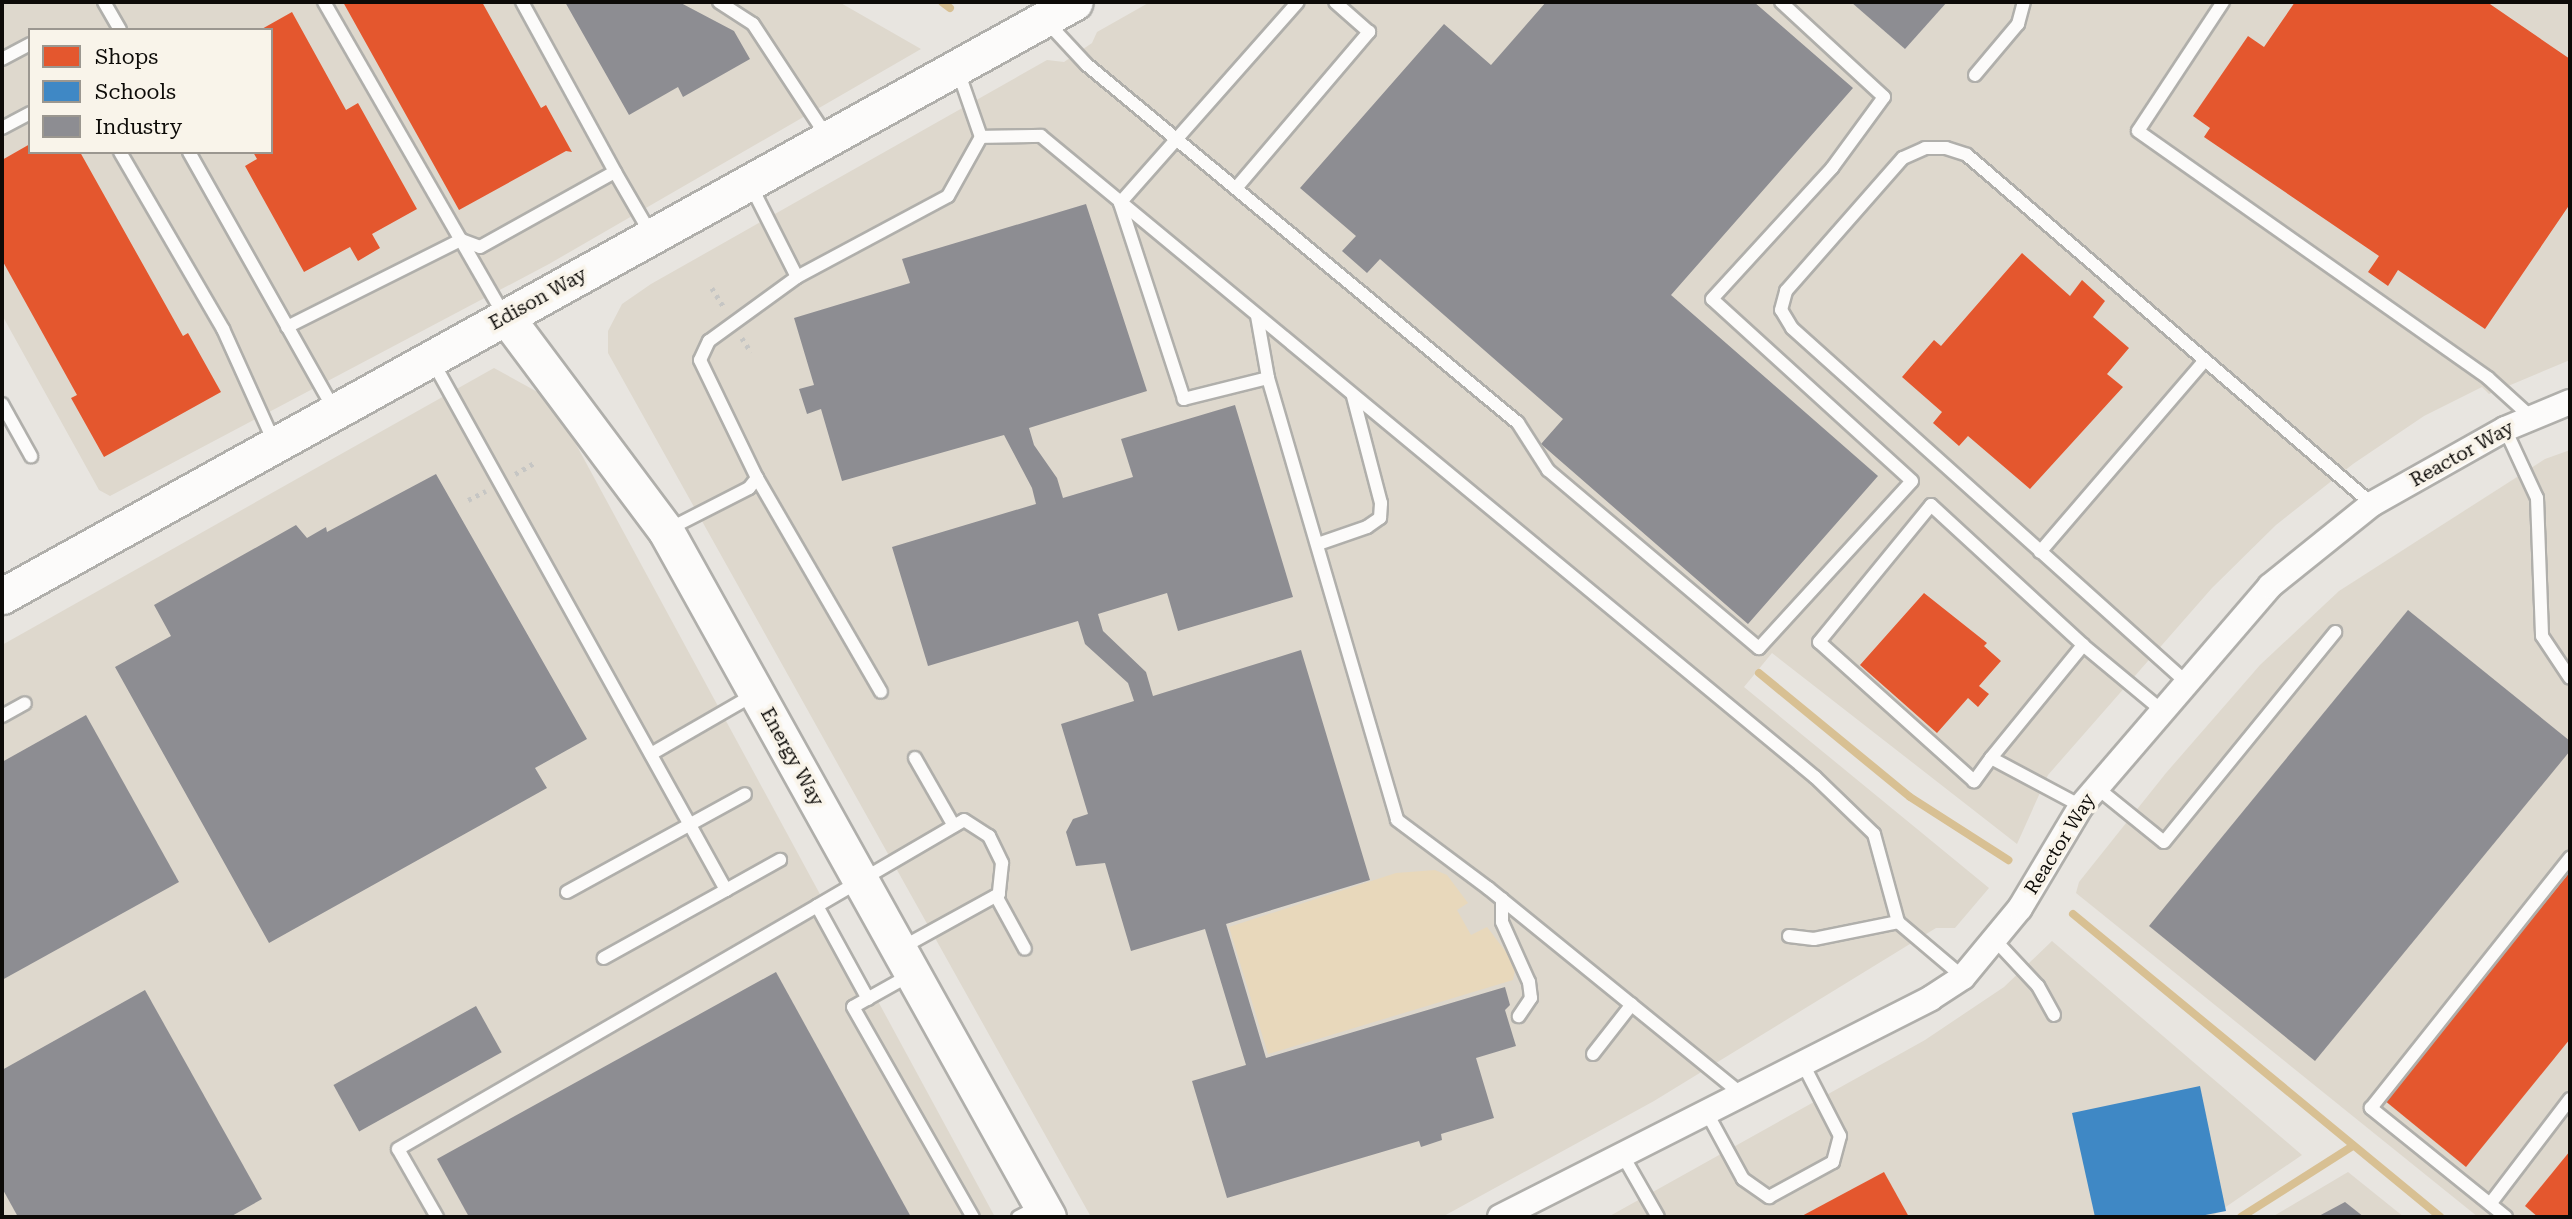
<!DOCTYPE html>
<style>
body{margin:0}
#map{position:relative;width:2572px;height:1219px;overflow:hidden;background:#e8e5e0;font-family:"Roboto Serif",serif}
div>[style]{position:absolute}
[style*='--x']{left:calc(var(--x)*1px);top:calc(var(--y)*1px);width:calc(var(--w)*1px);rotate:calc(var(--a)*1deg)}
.built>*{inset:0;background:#ded8cd}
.green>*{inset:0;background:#e8d8bb}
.shops>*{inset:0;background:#e4572e}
.schools>*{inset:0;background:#3f88c5}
.industry>*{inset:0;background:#8d8d92;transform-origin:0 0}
.stream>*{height:8px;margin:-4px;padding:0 4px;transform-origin:4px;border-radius:4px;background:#d8c093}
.path>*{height:4.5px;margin-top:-2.25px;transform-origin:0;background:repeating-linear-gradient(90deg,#c6c6c4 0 3.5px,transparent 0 8.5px)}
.roads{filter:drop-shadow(2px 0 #b0afab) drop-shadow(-2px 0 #b0afab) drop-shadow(0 2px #b0afab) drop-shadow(0 -2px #b0afab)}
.lane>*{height:12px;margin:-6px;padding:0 6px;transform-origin:6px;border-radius:6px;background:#fcfbfa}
.street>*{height:24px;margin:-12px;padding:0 12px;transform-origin:12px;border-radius:12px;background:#fcfbfa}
.secondary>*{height:35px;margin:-17.5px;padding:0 17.5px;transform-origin:17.5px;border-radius:17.5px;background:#fcfbfa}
span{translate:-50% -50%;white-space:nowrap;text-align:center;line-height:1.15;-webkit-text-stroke:7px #f9f4ea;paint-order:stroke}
.street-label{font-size:19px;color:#0d0b08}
.frame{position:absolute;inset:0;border:4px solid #0d0b08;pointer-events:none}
.legend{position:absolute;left:28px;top:28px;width:245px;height:126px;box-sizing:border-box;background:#f9f4ea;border:2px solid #9b9790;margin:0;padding:9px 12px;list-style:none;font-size:21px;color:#0d0b08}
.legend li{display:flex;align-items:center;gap:14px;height:35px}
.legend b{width:35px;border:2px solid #9b9790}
</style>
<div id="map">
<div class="built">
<i style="clip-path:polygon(evenodd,2px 2px,839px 2px,921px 49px,549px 264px,110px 496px,99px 490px,2px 315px,2px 2px,30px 30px,271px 30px,271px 152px,30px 152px,30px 30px)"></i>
<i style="clip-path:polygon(1150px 2px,2570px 2px,2570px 360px,2489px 394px,2482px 387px,2424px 416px,2353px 464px,2276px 525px,2212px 588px,2048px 775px,2017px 844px,1772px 653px,1744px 687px,1989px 888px,1955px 928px,1936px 928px,1654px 1101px,1442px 1217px,1091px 1217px,608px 353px,608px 331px,622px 304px,651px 284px,1047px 60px,1064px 62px,1092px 43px,1097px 32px)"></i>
<i style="clip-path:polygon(494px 368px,552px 400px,995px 1217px,2px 1217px,2px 645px)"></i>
<i style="clip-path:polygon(2570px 450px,2570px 1217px,2478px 1217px,2076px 893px,2079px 882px,2166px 773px,2260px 665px,2339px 591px,2545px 459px)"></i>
<i style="clip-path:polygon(2052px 941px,2302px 1155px,2211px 1217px,1608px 1217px,1925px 1040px,2004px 987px)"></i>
<i style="clip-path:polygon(2348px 1172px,2404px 1217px,2272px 1217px)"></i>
</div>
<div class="green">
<i style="clip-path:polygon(1435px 870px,1447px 875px,1468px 903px,1457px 910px,1471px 935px,1487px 927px,1516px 965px,1513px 980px,1268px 1054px,1229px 927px,1396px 873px)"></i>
</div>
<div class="shops">
<i style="clip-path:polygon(343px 2px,482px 2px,541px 108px,546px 105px,572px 152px,566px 151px,459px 210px)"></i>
<i style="clip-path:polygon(2295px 2px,2487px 2px,2570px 59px,2570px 204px,2485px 329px,2398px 270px,2388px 286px,2368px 272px,2379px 256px,2204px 137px,2210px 128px,2193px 116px,2248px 36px,2264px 47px)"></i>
<i style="clip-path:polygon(292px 12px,346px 110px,358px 103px,417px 209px,372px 234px,380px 248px,358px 261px,350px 247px,304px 272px,245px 166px,257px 159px,253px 152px,271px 152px,271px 30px,260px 30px)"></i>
<i style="clip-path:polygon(30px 144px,30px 152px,80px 152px,183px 336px,188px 333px,221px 392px,104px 457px,71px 398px,77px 395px,2px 260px,2px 160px)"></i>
<i style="clip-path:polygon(2022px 253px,2070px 296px,2082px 280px,2105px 301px,2093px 317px,2129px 348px,2107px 374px,2123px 387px,2030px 489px,1968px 436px,1959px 446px,1933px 423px,1942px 412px,1902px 377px,1934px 340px,1941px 346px)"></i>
<i style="clip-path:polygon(1924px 593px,1987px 643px,1984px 646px,2001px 661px,1979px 686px,1989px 694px,1978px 707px,1968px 698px,1937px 733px,1860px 665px)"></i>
<i style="clip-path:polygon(2570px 872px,2570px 1039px,2466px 1167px,2384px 1100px)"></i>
<i style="clip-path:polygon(2570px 1151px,2570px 1217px,2538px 1217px,2525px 1206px)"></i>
<i style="clip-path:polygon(1884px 1172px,1909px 1217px,1800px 1217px,1841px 1195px)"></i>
</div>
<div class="schools">
<i style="clip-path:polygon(2200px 1086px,2226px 1211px,2195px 1217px,2095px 1217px,2072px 1113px)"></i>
</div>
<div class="industry">
<i style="clip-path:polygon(565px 2px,679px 2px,734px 31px,750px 59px,683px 97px,678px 87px,629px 115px)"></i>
<i style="clip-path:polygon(1546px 2px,1754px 2px,1853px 88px,1671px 295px,1878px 476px,1748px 624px,1541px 444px,1563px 419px,1380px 259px,1367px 273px,1342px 251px,1356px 236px,1300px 188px,1444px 24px,1491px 65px)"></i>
<i style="clip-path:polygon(1851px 2px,1947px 2px,1905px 49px)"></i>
<i style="clip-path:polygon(1086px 204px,1147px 391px,1029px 428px,1034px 445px,1057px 478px,1063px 498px,1133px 477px,1121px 439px,1235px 405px,1293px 597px,1178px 631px,1167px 593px,1098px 614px,1103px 631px,1146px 672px,1153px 696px,1301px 650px,1370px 880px,1226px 924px,1266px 1058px,1505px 987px,1510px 1005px,1505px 1010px,1516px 1046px,1476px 1058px,1494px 1118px,1441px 1134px,1442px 1140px,1421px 1147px,1419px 1141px,1227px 1198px,1192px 1081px,1246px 1065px,1205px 929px,1131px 951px,1105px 863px,1076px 866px,1066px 832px,1073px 819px,1088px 814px,1061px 724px,1134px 701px,1128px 683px,1085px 644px,1078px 621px,928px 666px,892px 547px,1036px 504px,1032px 488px,1004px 435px,842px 481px,821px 409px,807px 414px,799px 389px,814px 385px,794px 318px,910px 283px,902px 259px)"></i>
<i style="clip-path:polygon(436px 474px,587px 739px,535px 768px,547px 788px,269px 943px,115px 667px,171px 636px,154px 605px,296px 525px,307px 538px,326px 527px,327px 532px)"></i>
<i style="clip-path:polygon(2408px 610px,2570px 741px,2570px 751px,2315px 1061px,2149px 926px)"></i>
<i style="clip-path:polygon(86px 715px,179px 882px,2px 980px,2px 762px)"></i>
<i style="clip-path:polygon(776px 972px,911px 1217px,469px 1217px,437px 1159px)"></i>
<i style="clip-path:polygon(145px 990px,262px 1199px,230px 1217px,18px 1217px,2px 1188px,2px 1070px)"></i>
<i style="left:476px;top:1006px;width:53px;height:163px;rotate:61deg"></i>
<i style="clip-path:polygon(2345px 1202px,2364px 1217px,2317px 1217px)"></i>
</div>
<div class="stream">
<i style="--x:942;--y:2;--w:10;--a:37"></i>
<i style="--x:1759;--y:673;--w:195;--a:39.4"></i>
<i style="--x:1910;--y:797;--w:117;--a:32.7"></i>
<i style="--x:2073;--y:914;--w:476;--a:39.5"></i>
<i style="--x:2241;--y:1217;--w:133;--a:-32.4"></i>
</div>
<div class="path">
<i style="--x:712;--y:288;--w:25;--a:58"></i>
<i style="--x:742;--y:338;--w:17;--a:57"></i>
<i style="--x:515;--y:474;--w:24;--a:-30"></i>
<i style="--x:468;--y:500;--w:20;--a:-27"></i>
</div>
<div class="roads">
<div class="lane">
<i style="--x:104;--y:2;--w:32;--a:60"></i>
<i style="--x:324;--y:2;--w:363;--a:60.1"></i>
<i style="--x:522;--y:2;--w:194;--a:61.3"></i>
<i style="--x:719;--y:2;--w:40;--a:32.9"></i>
<i style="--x:753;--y:24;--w:136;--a:56.7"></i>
<i style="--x:2223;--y:2;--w:154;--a:123.4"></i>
<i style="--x:2138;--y:131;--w:428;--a:35.2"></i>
<i style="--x:2488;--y:378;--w:58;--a:42.2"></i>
<i style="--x:1047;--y:22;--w:57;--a:47.1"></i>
<i style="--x:1086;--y:64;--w:562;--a:39.73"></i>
<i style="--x:1518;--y:423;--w:56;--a:57.4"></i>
<i style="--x:1548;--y:470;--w:276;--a:40.2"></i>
<i style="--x:1759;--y:648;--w:226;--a:-47.5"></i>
<i style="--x:1912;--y:481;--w:270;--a:-137.7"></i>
<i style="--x:1712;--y:299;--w:178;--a:-47.5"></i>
<i style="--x:1832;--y:168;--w:88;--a:-53.8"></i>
<i style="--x:1884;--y:97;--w:140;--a:-137.3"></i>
<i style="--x:2;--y:59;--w:32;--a:-28"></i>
<i style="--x:1975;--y:75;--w:67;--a:-49.9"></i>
<i style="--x:2018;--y:24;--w:23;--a:-75"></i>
<i style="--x:2;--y:128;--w:32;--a:-28"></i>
<i style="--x:981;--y:137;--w:60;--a:-1"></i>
<i style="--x:1041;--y:136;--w:1005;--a:39.63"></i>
<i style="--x:1815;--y:777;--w:82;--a:44"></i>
<i style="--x:1874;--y:834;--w:91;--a:74.7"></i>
<i style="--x:120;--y:152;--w:205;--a:59.8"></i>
<i style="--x:223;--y:329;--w:126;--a:65.7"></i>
<i style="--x:189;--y:152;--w:297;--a:60.6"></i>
<i style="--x:750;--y:184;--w:104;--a:63.2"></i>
<i style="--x:797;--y:277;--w:171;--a:-28.2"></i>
<i style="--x:948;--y:196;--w:68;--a:-60.8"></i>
<i style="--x:981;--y:137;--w:70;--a:-109.2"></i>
<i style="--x:1237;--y:187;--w:204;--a:-49.6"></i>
<i style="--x:1369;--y:32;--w:45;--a:-138.6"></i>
<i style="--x:1257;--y:316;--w:63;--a:79.9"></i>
<i style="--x:1268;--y:378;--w:460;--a:73.7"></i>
<i style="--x:1397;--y:820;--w:114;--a:36.8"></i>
<i style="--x:1488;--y:888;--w:325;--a:39.1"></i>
<i style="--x:287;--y:327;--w:195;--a:-26.6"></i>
<i style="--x:461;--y:240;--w:20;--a:20"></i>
<i style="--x:480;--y:247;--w:154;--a:-29.1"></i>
<i style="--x:615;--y:172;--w:72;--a:59.9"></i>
<i style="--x:433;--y:362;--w:604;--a:60.97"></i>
<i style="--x:726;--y:890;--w:140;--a:150.9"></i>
<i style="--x:1268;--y:378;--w:87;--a:166"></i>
<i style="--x:1184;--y:399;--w:206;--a:-108.1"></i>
<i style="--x:1120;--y:203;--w:268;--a:-48.5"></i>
<i style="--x:2;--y:404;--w:60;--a:60.9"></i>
<i style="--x:2505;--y:429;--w:76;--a:65.1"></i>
<i style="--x:2537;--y:498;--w:138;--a:87.9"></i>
<i style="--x:2542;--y:636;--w:50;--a:56.3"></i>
<i style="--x:757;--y:478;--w:247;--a:59.9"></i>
<i style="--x:667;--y:530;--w:92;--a:-27.1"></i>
<i style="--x:749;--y:488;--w:13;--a:-51"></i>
<i style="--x:757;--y:478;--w:131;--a:-115.8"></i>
<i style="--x:700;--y:360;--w:21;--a:-65"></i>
<i style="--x:709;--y:341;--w:109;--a:-36"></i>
<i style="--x:1318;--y:544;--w:52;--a:-19.1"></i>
<i style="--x:1367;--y:527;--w:16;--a:-35"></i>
<i style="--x:1380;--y:518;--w:15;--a:-86"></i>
<i style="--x:1381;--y:503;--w:111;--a:-104.7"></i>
<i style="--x:2040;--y:552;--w:252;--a:-49.3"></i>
<i style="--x:2185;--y:681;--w:528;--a:-138.07"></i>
<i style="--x:1792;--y:328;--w:21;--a:-121"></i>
<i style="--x:1781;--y:310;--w:20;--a:-75"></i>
<i style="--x:1786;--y:291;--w:177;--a:-48.7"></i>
<i style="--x:1903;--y:158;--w:24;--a:-24"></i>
<i style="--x:1925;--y:148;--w:21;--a:0"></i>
<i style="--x:1946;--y:148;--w:22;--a:18"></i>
<i style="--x:1967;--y:155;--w:535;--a:40.75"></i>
<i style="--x:2;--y:716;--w:26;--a:-29"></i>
<i style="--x:651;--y:754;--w:118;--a:-30"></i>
<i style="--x:915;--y:758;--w:78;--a:60.2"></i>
<i style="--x:1991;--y:758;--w:29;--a:126"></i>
<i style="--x:1974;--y:781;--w:208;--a:-138.1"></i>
<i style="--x:1819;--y:642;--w:177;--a:-50.7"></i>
<i style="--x:1931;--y:505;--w:207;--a:42.6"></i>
<i style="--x:2096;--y:787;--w:87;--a:39"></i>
<i style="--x:2164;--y:842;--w:271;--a:-50.8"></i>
<i style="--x:2081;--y:806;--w:102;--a:-151.9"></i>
<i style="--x:1991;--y:758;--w:146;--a:-50.8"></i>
<i style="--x:2083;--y:645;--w:100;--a:39.7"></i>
<i style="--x:726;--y:890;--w:62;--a:-29.1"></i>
<i style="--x:567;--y:892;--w:203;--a:-28.8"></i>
<i style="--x:996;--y:896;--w:60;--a:61.3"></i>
<i style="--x:1502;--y:899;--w:23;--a:90"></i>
<i style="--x:1502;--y:922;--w:66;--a:65.8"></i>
<i style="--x:1529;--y:982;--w:16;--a:83"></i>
<i style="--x:1531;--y:998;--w:22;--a:124"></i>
<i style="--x:1789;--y:936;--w:25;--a:7"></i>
<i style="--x:1814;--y:939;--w:86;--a:-11.4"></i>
<i style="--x:1898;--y:922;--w:85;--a:40.2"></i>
<i style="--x:1994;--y:939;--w:64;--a:46.9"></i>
<i style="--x:2038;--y:986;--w:33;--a:61"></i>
<i style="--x:910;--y:975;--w:65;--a:150.7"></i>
<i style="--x:853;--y:1007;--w:242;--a:60.3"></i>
<i style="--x:868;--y:999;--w:106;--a:-118.7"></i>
<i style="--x:817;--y:906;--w:170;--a:-30.3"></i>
<i style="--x:964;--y:820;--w:30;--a:33"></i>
<i style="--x:989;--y:836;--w:30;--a:64"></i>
<i style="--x:1002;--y:863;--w:31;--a:96"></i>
<i style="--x:999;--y:894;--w:112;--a:151.1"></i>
<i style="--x:1593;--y:1054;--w:63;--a:-52"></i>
<i style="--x:1707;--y:1113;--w:75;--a:61.4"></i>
<i style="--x:1743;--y:1179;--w:32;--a:35"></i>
<i style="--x:1769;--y:1197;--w:73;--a:-28.7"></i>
<i style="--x:1833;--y:1162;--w:27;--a:-75"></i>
<i style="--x:1840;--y:1136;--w:83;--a:-117.2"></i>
<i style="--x:1623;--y:1156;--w:70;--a:60.2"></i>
<i style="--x:2490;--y:1204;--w:132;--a:-52.7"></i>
<i style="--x:437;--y:1217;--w:78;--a:-119.8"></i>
<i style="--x:398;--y:1149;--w:484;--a:-30.1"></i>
<i style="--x:1018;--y:1217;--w:25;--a:-27"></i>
<i style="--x:2506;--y:1217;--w:174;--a:-141.1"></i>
<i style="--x:2371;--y:1108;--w:320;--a:-51.5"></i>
</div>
<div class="street">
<i style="--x:1500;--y:1217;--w:483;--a:-26.9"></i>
<i style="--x:1931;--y:998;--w:38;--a:-33"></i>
<i style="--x:1963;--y:977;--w:89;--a:-50.4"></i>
<i style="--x:2020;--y:908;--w:119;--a:-59.1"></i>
<i style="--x:2081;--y:806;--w:290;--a:-49.3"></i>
<i style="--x:2270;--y:586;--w:131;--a:-38.8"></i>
<i style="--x:2372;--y:504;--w:153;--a:-29.4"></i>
<i style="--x:2505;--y:429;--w:70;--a:-22.6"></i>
</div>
<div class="secondary">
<i style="--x:506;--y:317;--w:267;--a:53.2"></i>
<i style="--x:666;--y:531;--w:785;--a:60.89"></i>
<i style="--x:2;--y:596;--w:1226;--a:-28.97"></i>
</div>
</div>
<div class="street-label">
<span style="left:538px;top:299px;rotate:-29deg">Edison Way</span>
<span style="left:2462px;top:454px;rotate:-29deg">Reactor Way</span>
<span style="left:792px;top:757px;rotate:61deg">Energy Way</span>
<span style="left:2060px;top:844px;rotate:-58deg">Reactor Way</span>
</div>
<div class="frame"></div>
<ul class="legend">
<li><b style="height:19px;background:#e4572e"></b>Shops</li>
<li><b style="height:19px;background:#3f88c5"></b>Schools</li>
<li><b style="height:19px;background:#8d8d92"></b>Industry</li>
</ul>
</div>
